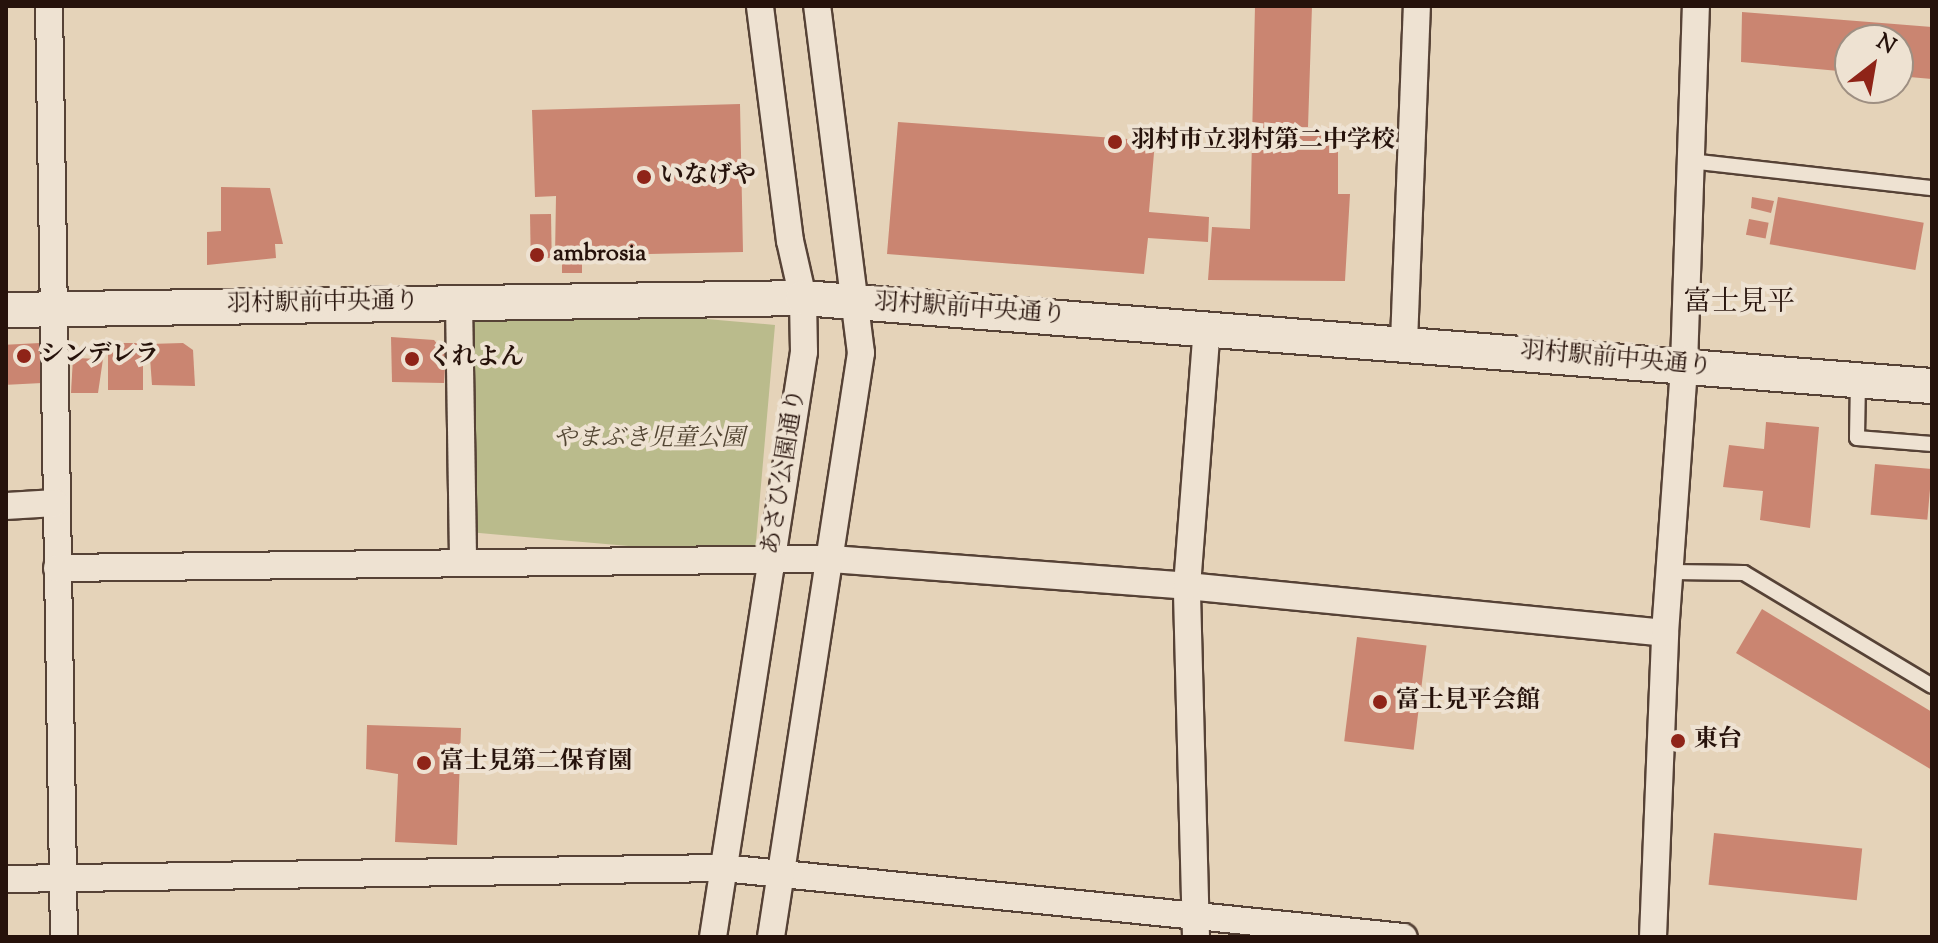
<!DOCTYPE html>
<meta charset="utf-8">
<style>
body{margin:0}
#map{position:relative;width:1938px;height:943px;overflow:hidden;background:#e5d3b9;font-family:"Sorts Mill Goudy","Noto Serif JP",serif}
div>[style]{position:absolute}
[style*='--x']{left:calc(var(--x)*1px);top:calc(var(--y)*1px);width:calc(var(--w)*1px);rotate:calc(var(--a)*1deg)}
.green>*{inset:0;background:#babb8c;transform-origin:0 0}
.building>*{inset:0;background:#ca8571;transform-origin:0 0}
.roads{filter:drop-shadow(2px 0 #564236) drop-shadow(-2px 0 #564236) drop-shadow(0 2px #564236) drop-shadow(0 -2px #564236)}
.service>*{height:14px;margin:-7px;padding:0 7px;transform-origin:7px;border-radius:7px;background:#eee2d2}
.minor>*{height:26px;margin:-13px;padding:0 13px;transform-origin:13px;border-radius:13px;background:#eee2d2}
.tertiary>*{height:34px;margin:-17px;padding:0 17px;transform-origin:17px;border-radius:17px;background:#eee2d2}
.dots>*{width:22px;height:22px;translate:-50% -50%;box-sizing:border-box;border:4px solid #eee2d2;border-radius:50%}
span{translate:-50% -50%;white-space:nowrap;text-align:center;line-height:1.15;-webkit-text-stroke:8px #eee2d2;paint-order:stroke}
.poi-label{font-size:24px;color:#26120b;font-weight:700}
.left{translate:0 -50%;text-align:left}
.street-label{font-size:24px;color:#26120b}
.park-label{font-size:24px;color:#524532;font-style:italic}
.quarter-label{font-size:28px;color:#26120b}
.frame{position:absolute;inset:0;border:8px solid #26120b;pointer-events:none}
.north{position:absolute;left:1834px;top:24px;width:80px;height:80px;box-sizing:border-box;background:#eee2d2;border:2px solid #9e8f82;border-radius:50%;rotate:31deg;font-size:22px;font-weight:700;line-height:32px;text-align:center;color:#26120b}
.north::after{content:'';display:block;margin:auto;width:28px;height:36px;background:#8f2418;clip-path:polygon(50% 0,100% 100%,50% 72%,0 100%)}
</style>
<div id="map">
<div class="green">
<i style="left:775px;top:325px;width:233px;height:307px;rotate:95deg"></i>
</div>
<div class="building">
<i style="clip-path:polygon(1255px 6px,1312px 6px,1308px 127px,1338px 128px,1338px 194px,1350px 194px,1345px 281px,1208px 280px,1212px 227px,1250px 229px)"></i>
<i style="clip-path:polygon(1742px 12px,1932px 27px,1932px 79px,1898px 76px,1898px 40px,1850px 40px,1850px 72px,1741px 62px)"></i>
<i style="clip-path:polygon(740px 104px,743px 252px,555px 256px,556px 196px,535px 197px,532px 110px)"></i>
<i style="clip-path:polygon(898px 122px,1155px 141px,1149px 212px,1209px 217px,1208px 242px,1148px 238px,1144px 274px,887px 254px)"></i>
<i style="clip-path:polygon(221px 187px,270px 188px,283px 244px,275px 244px,276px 258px,207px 265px,207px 232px,221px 231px)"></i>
<i style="clip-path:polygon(1752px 197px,1774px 201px,1771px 213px,1751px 208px)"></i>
<i style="left:1778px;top:197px;width:148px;height:48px;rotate:10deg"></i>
<i style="left:551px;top:214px;width:44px;height:21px;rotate:89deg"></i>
<i style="left:1749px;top:219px;width:20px;height:16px;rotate:11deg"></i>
<i style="left:562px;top:259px;width:20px;height:14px"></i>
<i style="clip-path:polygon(391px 337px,434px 340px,446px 354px,444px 383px,392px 382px)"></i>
<i style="left:40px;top:343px;width:40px;height:34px;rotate:87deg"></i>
<i style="left:108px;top:343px;width:35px;height:47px"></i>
<i style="clip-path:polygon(183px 343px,193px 350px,195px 386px,152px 385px,149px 344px)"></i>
<i style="clip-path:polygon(73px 358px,103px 359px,98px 393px,71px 393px)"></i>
<i style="clip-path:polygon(1766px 422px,1819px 427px,1810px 528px,1760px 520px,1763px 491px,1723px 487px,1729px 445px,1764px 449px)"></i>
<i style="left:1875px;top:464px;width:57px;height:51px;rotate:5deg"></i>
<i style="clip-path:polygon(1762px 609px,1932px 712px,1932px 770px,1736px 653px)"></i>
<i style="left:1357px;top:637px;width:70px;height:105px;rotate:7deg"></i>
<i style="clip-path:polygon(367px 725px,461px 728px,457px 845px,395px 842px,398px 774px,366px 769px)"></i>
<i style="left:1714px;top:833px;width:149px;height:52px;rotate:6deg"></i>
</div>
<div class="roads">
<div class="service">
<i style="--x:1690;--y:161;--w:244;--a:6.4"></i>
<i style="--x:1858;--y:380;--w:58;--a:91"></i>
<i style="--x:1857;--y:438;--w:75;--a:4.6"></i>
<i style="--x:1673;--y:572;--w:71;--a:0.8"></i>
<i style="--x:1744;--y:573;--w:219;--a:31"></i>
</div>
<div class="minor">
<i style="--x:49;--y:6;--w:931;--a:89.08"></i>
<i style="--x:459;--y:302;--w:260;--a:89.1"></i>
<i style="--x:1404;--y:342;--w:336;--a:-87.8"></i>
<i style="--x:6;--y:506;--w:49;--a:-3.5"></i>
<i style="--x:57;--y:568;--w:774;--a:-0.67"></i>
<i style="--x:831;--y:559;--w:357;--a:4.3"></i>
<i style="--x:1187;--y:586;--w:480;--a:5.6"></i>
<i style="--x:6;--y:879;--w:717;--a:-0.88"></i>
<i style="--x:723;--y:868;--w:684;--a:5.79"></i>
<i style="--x:713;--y:937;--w:592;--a:-81.16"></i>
<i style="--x:804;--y:352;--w:54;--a:-91.1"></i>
<i style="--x:803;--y:298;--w:58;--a:-102.8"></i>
<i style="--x:790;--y:241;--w:237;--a:-97.3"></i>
<i style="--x:771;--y:937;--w:591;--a:-81.24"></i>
<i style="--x:861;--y:353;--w:350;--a:-97.2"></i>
<i style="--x:1196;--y:937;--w:351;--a:-91.5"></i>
<i style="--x:1187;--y:586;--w:260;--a:-85.6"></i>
<i style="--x:1653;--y:937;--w:304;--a:-87.7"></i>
<i style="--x:1665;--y:633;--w:269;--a:-85.9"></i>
<i style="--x:1684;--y:365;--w:359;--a:-88.1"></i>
</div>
<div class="tertiary">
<i style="--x:6;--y:310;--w:797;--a:-0.86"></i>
<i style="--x:803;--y:298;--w:1132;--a:4.46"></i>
</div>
</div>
<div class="dots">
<i style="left:1115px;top:142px;background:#8f2418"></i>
<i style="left:644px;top:177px;background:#8f2418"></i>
<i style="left:537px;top:255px;background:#8f2418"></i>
<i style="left:24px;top:356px;background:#8f2418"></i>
<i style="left:412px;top:359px;background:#8f2418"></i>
<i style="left:1380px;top:702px;background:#8f2418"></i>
<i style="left:1678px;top:741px;background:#8f2418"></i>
<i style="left:424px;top:763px;background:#8f2418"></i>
</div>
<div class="poi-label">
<span class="left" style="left:1131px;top:142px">羽村市立羽村第二中学校</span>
<span class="left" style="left:660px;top:177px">いなげや</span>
<span class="left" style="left:553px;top:255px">ambrosia</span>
<span class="left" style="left:40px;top:356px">シンデレラ</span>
<span class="left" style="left:428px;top:359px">くれよん</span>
<span class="left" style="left:1396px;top:702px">富士見平会館</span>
<span class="left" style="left:1694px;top:741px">東台</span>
<span class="left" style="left:440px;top:763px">富士見第二保育園</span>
</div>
<div class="street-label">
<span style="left:323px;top:304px;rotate:-1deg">羽村駅前中央通り</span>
<span style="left:970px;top:310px;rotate:4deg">羽村駅前中央通り</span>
<span style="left:1616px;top:360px;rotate:5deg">羽村駅前中央通り</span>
<span style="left:785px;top:472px;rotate:-81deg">あさひ公園通り</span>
</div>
<div class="park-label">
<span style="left:649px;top:440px">やまぶき児童公園</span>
</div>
<div class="quarter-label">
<span style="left:1739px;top:303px">富士見平</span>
</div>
<div class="frame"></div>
<div class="north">N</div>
</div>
